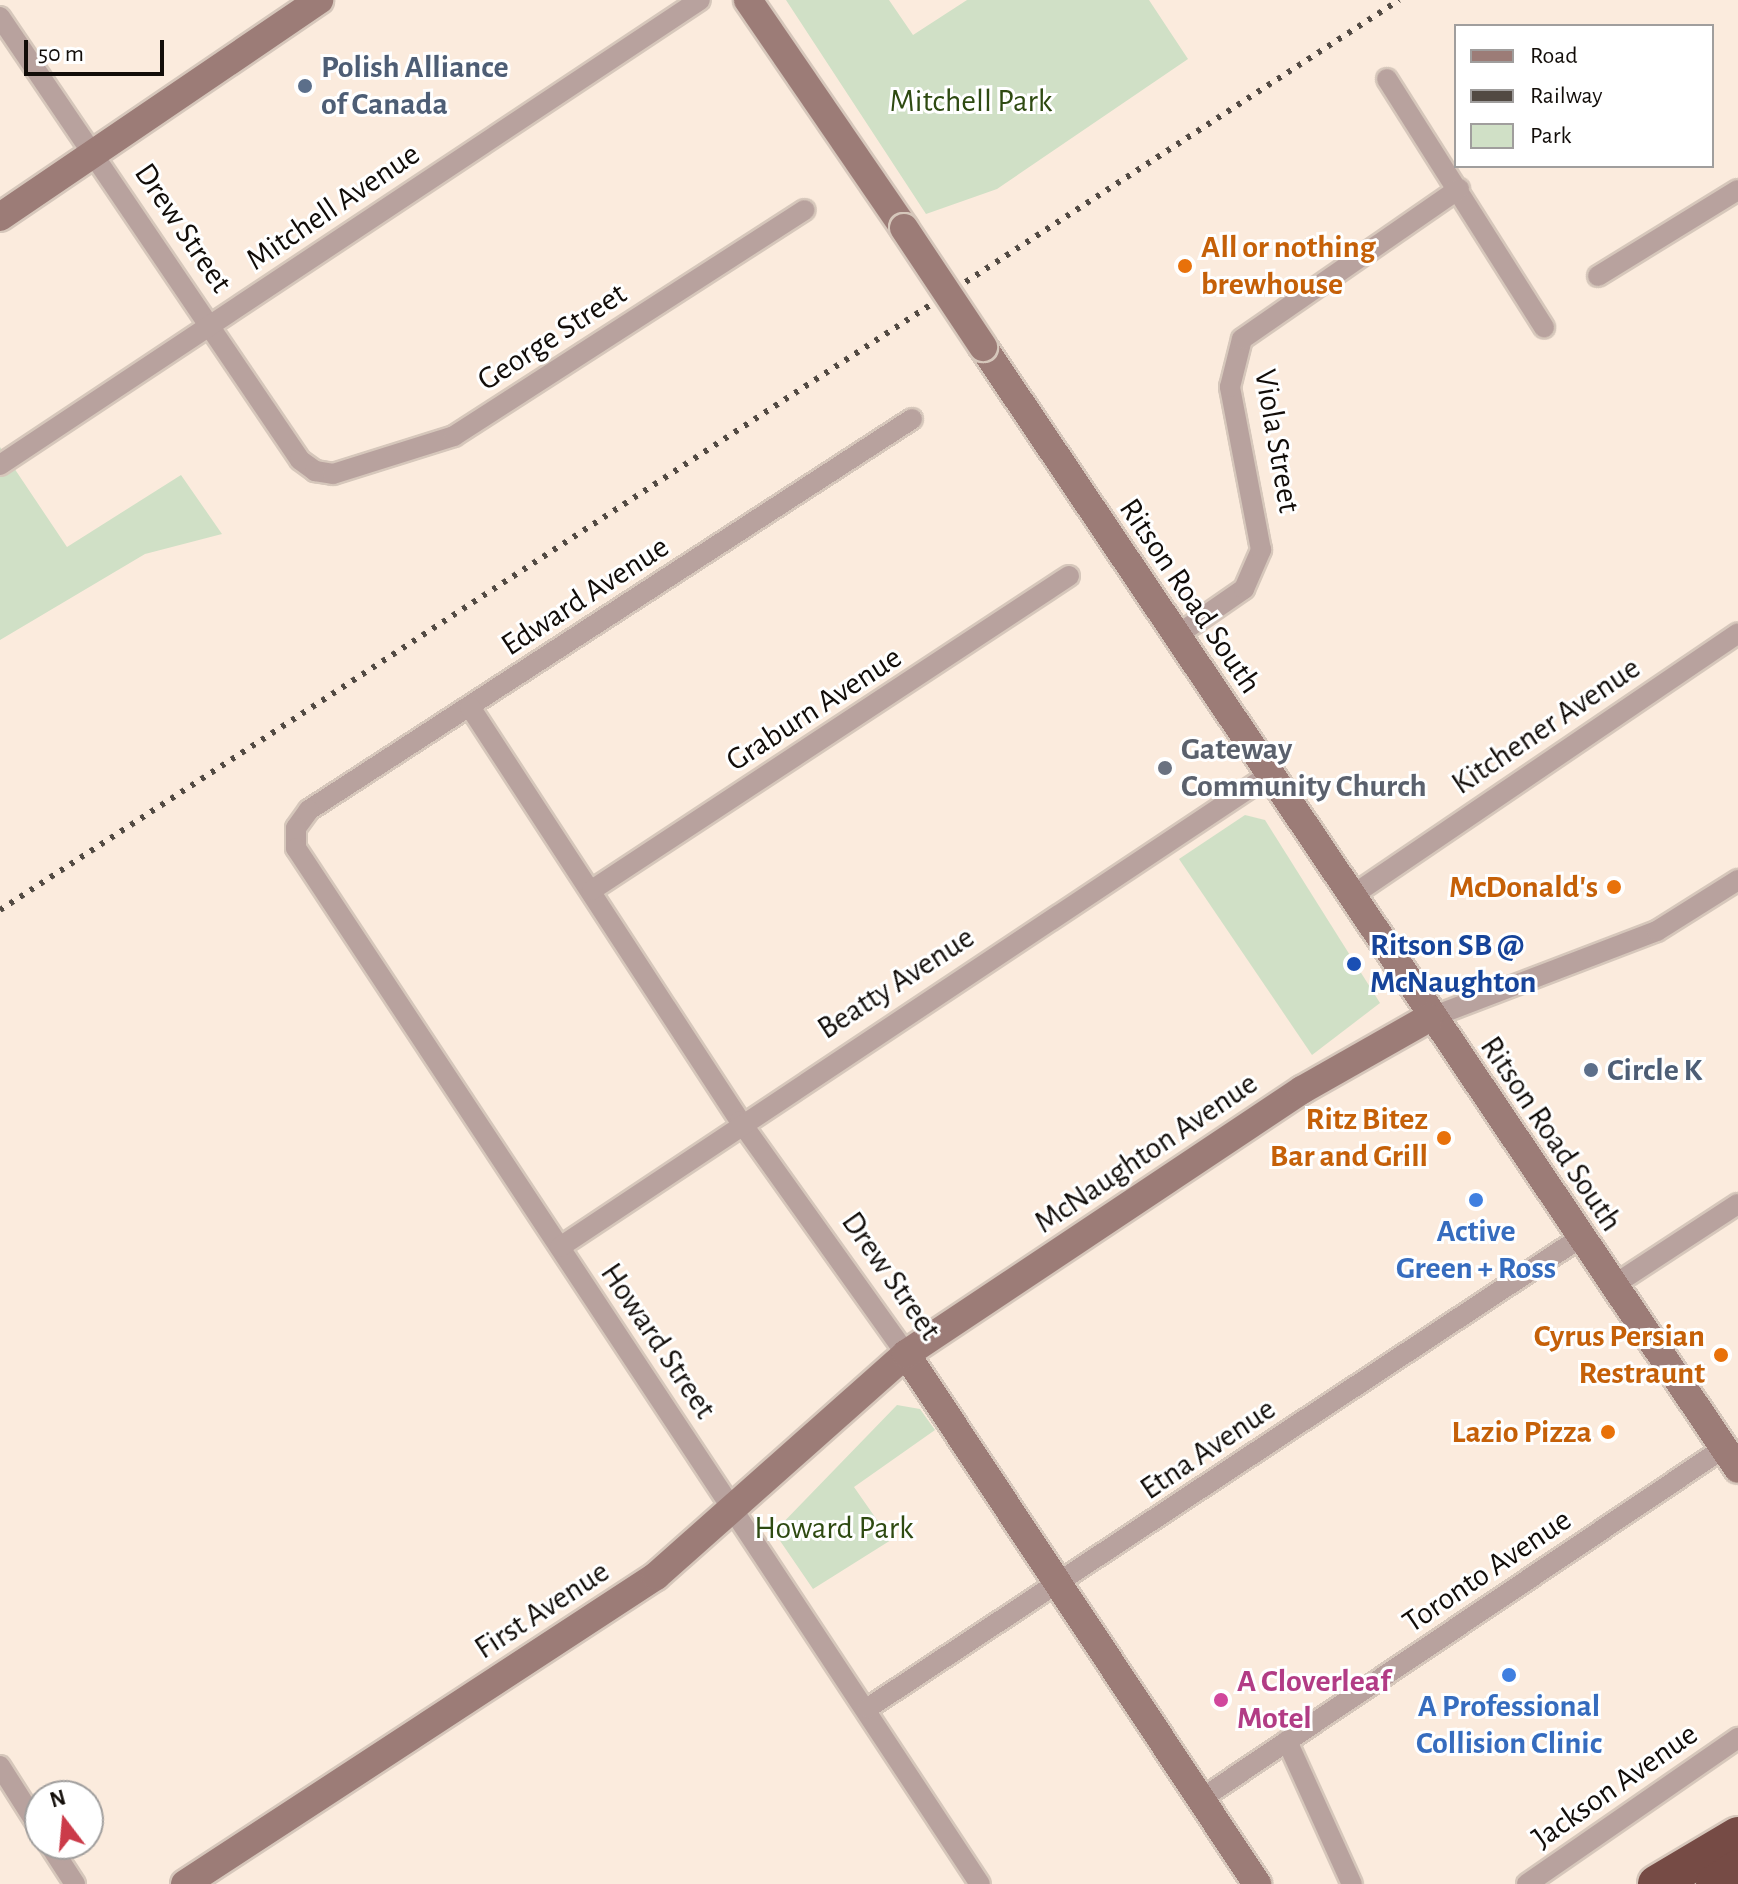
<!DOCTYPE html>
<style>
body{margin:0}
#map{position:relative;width:1738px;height:1884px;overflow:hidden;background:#fbebdd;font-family:"Alegreya Sans",sans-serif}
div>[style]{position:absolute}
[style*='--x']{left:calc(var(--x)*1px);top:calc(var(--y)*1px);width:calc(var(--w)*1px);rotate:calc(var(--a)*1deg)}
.green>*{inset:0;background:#d0e0c6}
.roads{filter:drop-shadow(2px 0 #d6c7bb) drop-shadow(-2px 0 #d6c7bb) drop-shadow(0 2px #d6c7bb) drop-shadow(0 -2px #d6c7bb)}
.minor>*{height:20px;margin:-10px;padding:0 10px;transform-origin:10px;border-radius:10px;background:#b8a29e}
.secondary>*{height:28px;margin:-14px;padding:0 14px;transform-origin:14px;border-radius:14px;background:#9c7c77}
.motorway>*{height:38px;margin:-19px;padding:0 19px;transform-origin:19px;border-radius:19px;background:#764b45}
.rail>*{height:6px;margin-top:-3px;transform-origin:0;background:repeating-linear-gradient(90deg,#524a43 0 4px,transparent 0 12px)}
.bridges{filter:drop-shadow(2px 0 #d6c7bb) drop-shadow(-2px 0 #d6c7bb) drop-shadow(0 2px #d6c7bb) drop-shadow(0 -2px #d6c7bb)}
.secondary-bridge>*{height:28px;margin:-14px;padding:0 14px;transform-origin:14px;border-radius:14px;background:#9c7c77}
.dots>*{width:22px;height:22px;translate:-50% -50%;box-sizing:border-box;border:4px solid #fff;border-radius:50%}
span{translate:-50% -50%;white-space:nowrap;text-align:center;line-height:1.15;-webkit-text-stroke:6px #fff;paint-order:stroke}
.service-label{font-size:32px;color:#4e5e75;font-weight:700}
.left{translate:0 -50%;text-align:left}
.park-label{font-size:32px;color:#2e4a11}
.street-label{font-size:32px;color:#120d09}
.food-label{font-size:32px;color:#c56008;font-weight:700}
.right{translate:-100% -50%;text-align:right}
.worship-label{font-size:32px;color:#5b616d;font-weight:700}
.transit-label{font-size:32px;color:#164399;font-weight:700}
.shop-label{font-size:32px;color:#366cbe;font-weight:700}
.hotel-label{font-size:32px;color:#b23c85;font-weight:700}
.legend{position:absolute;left:1454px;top:24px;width:260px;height:144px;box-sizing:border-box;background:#fff;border:2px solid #a09e9d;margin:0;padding:10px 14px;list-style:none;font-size:24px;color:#120d09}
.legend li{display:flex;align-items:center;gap:16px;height:40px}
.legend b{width:40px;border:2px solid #a09e9d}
.north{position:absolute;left:24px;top:1780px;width:80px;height:80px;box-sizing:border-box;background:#fff;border:2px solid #a09e9d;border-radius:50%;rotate:344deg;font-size:22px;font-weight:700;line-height:32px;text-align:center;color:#120d09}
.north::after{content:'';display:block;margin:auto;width:28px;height:36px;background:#cb3b49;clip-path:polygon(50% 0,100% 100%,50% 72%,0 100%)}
.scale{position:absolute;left:24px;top:40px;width:140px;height:36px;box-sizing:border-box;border:4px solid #120d09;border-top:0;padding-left:10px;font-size:24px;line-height:28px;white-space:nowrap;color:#120d09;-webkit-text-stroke:6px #fff;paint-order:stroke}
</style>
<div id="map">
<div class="green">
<i style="clip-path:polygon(786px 0,889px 0,913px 35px,967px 0,1149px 0,1188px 59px,997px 189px,926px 214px)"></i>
<i style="clip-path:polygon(0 447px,67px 547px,181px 475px,222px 534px,145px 554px,0 640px)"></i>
<i style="clip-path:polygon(1245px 815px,1265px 820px,1380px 1003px,1312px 1055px,1179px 859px)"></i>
<i style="clip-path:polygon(897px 1405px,920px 1409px,935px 1430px,854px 1487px,891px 1540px,813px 1589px,774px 1532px)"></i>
</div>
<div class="roads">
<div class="minor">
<i style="--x:0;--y:17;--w:535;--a:55.89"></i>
<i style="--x:300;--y:460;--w:19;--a:36"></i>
<i style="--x:315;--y:471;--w:18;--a:9"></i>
<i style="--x:333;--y:474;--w:127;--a:-17.4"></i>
<i style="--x:454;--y:436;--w:417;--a:-32.8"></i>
<i style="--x:1387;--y:79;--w:294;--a:57.7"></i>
<i style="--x:1598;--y:276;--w:164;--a:-31.6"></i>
<i style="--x:912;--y:419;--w:719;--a:147.04"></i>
<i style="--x:309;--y:810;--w:22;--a:126"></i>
<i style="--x:296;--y:828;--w:20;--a:90"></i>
<i style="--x:296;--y:848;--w:1241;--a:56.57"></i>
<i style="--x:0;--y:465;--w:840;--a:-33.6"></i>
<i style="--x:1176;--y:636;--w:83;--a:-34.7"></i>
<i style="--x:1244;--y:589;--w:43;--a:-66.4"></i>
<i style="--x:1261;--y:550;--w:166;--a:-100.8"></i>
<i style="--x:1230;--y:387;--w:49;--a:-76"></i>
<i style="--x:1242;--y:339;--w:264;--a:-34.7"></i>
<i style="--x:470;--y:707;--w:494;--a:56.9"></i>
<i style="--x:740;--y:1121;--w:286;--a:54.5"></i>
<i style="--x:592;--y:890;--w:571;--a:-33.36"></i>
<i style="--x:1350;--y:897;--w:469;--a:-34.2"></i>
<i style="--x:1429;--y:1018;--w:244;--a:-20.9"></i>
<i style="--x:1657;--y:931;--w:96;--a:-32.2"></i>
<i style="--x:560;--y:1247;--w:852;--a:-33.65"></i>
<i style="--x:1614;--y:1285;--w:148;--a:-33.2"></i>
<i style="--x:868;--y:1708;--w:853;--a:-33.43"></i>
<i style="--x:1287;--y:1741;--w:157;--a:65.6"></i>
<i style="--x:0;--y:1766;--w:75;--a:57.6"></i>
<i style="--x:1204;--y:1797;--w:626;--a:-33.87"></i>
<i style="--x:49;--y:1844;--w:48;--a:57"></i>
<i style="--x:1527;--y:1884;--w:257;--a:-34.7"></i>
</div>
<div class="secondary">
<i style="--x:748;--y:0;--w:276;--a:55.6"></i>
<i style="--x:0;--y:217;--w:386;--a:-34.2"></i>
<i style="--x:983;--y:347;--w:1352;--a:56.06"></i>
<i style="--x:906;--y:1354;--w:636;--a:56.48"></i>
<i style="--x:185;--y:1884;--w:563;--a:-33.18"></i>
<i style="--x:656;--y:1576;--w:334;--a:-41.6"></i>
<i style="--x:906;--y:1354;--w:476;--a:-33.7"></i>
<i style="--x:1302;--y:1090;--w:146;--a:-29.6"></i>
</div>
<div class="motorway">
<i style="--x:1657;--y:1884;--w:94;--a:-30.7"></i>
<i style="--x:1715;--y:1884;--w:27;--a:-33"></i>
</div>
</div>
<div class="rail">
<i style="--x:0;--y:910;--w:1669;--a:-33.04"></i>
</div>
<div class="bridges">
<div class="secondary-bridge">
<i style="--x:904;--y:228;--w:143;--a:56.4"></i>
</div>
</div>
<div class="dots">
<i style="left:305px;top:86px;background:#5c6f8a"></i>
<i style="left:1185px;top:266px;background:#e8710a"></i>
<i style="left:1165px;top:768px;background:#6b7280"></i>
<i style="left:1614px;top:887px;background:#e8710a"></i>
<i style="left:1354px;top:964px;background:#1a4fb4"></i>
<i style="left:1591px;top:1070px;background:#5c6f8a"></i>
<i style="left:1444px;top:1138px;background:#e8710a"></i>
<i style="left:1476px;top:1200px;background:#3f7fe0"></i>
<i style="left:1721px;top:1355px;background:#e8710a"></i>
<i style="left:1608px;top:1432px;background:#e8710a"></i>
<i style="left:1509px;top:1675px;background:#3f7fe0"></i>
<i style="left:1221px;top:1700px;background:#d1479c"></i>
</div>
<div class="service-label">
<span class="left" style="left:321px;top:86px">Polish Alliance<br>of Canada</span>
<span class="left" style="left:1607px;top:1070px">Circle K</span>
</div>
<div class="park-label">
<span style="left:971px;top:101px">Mitchell Park</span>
<span style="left:834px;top:1528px">Howard Park</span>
</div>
<div class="street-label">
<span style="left:333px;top:207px;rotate:-34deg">Mitchell Avenue</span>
<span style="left:183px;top:228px;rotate:56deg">Drew Street</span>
<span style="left:552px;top:337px;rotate:-33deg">George Street</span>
<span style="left:1277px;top:441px;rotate:80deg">Viola Street</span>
<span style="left:585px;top:596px;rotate:-33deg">Edward Avenue</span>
<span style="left:1190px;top:596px;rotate:56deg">Ritson Road South</span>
<span style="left:814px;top:709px;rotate:-33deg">Graburn Avenue</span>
<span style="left:1546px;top:726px;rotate:-34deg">Kitchener Avenue</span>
<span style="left:896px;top:983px;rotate:-33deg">Beatty Avenue</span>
<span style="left:1551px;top:1134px;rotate:56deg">Ritson Road South</span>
<span style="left:1146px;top:1153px;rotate:-34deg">McNaughton Avenue</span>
<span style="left:891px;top:1276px;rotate:55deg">Drew Street</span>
<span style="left:658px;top:1341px;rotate:56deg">Howard Street</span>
<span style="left:1208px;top:1449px;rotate:-34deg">Etna Avenue</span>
<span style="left:1487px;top:1571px;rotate:-34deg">Toronto Avenue</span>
<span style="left:542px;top:1610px;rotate:-33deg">First Avenue</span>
<span style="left:1615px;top:1786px;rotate:-35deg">Jackson Avenue</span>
</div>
<div class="food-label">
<span class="left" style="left:1201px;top:266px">All or nothing<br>brewhouse</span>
<span class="right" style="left:1598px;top:887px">McDonald's</span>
<span class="right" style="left:1428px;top:1138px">Ritz Bitez<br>Bar and Grill</span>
<span class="right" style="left:1705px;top:1355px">Cyrus Persian<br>Restraunt</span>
<span class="right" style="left:1592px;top:1432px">Lazio Pizza</span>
</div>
<div class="worship-label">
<span class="left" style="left:1181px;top:768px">Gateway<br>Community Church</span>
</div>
<div class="transit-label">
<span class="left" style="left:1370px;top:964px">Ritson SB @<br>McNaughton</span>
</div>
<div class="shop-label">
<span style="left:1476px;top:1250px">Active<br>Green + Ross</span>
<span style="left:1509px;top:1725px">A Professional<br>Collision Clinic</span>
</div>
<div class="hotel-label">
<span class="left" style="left:1237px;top:1700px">A Cloverleaf<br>Motel</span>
</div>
<ul class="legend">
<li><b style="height:10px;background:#9c7c77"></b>Road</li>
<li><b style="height:10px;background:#524a43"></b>Railway</li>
<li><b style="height:22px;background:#d0e0c6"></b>Park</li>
</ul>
<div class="north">N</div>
<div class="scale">50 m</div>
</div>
